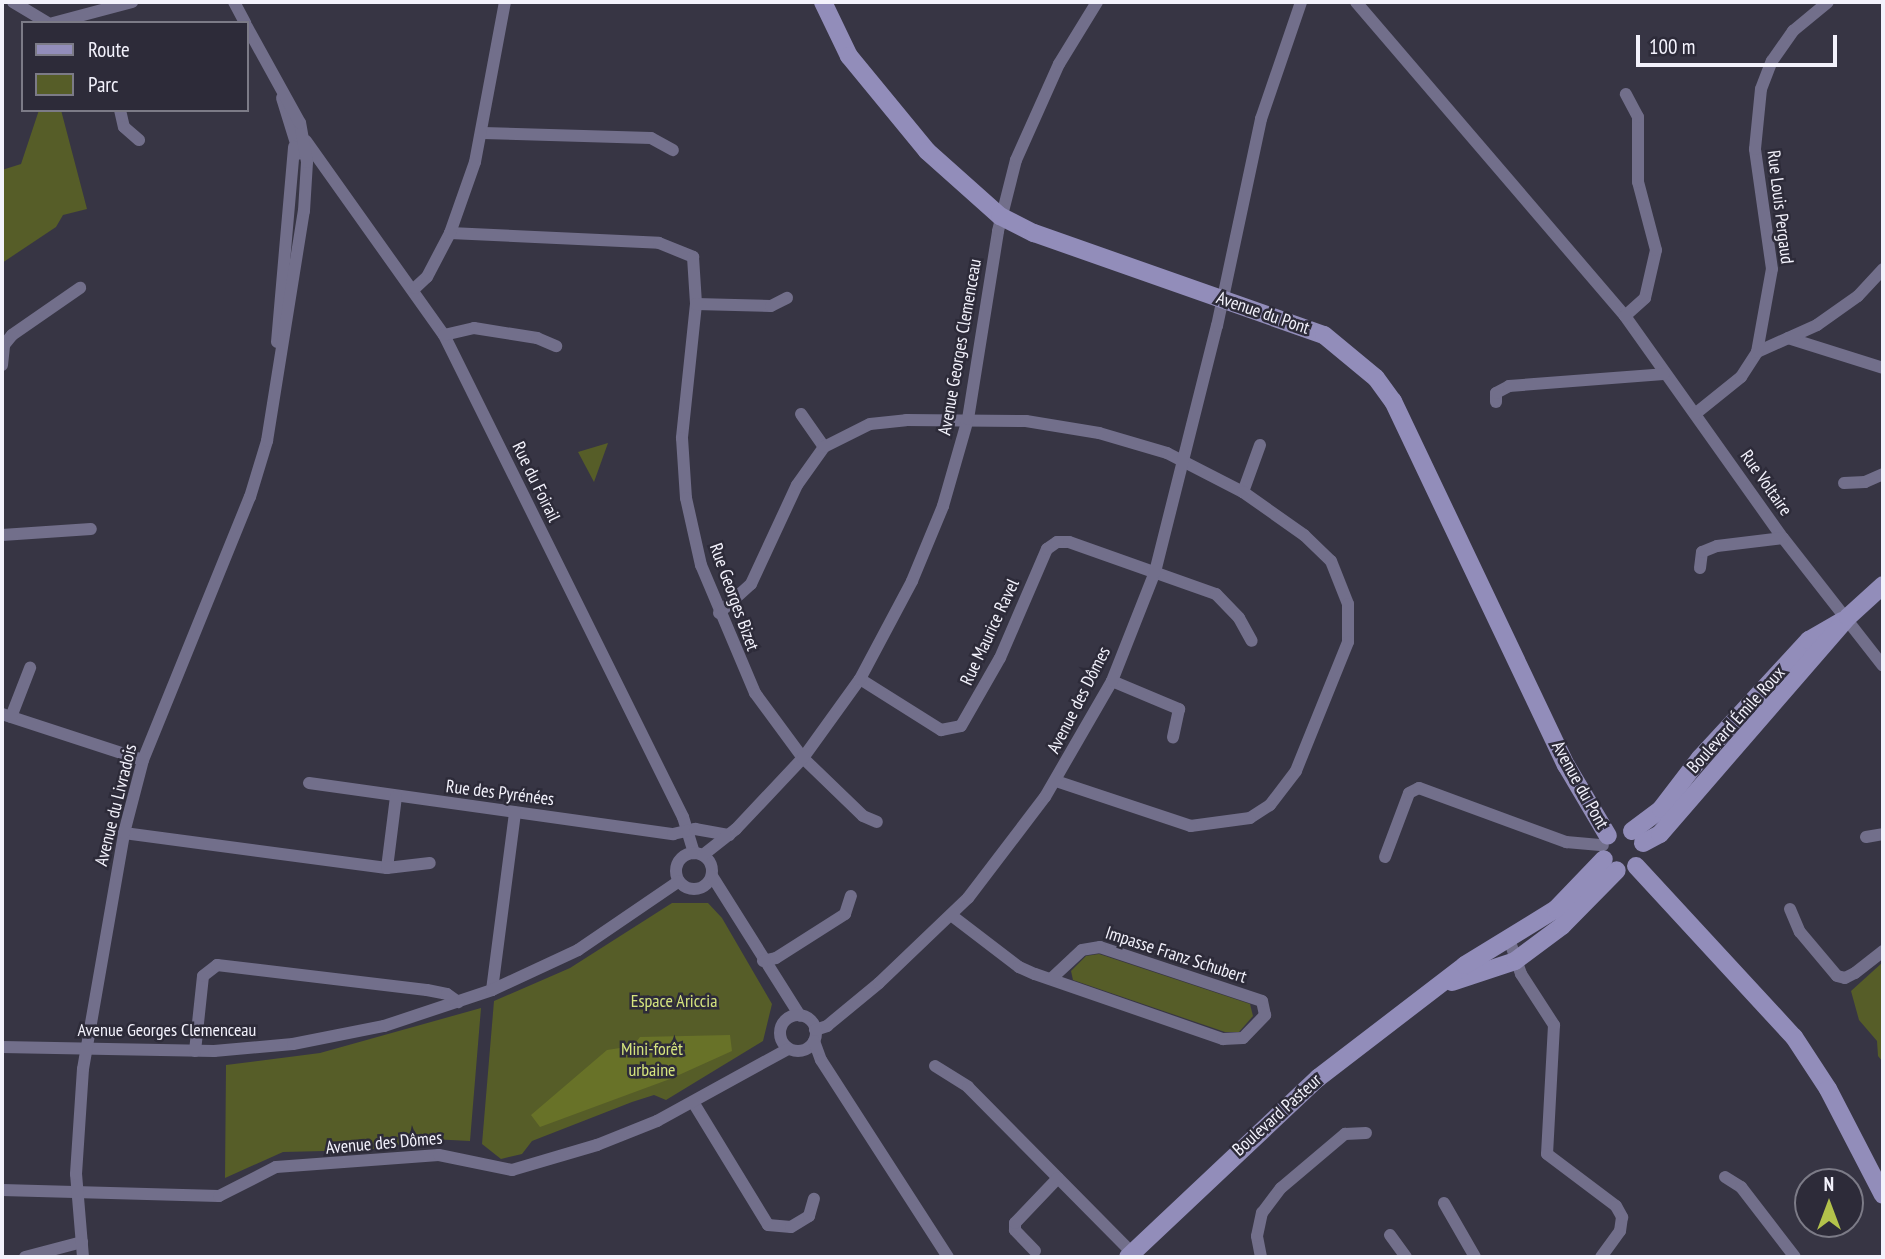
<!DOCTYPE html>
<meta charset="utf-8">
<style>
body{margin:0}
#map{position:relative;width:1885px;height:1259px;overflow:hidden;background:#373544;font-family:"PT Sans Narrow",sans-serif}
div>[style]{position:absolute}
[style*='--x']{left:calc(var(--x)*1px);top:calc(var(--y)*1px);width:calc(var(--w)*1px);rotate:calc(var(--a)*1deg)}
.green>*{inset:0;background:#565d28}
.forest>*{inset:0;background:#687228}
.street>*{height:12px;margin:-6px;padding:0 6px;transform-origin:6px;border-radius:6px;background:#726f8b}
.street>.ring{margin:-6px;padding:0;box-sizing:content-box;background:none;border:12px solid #726f8b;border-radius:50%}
.secondary>*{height:18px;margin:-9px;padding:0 9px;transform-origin:9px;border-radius:9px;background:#928dba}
span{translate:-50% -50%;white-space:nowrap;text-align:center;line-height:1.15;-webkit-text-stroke:5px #2d2b39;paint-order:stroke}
.street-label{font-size:18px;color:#f3f2fc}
.park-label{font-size:18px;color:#d5e47e}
.frame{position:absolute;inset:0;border:4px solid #f3f2fc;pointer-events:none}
.legend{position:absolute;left:21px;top:21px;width:228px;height:91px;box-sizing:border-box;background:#2d2b39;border:2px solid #7c7b87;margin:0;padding:9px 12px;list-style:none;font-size:21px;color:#f3f2fc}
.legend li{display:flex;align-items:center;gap:14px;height:35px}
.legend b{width:35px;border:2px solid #7c7b87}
.north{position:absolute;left:1794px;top:1168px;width:70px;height:70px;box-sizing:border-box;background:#2d2b39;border:2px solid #7c7b87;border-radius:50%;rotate:0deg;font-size:19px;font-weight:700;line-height:28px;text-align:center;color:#f3f2fc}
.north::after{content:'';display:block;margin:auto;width:24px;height:32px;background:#b3c24b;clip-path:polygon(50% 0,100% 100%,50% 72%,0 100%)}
.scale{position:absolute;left:1636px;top:35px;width:201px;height:32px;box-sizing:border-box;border:4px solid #f3f2fc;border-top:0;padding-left:9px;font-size:21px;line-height:24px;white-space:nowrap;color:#f3f2fc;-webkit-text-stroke:5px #2d2b39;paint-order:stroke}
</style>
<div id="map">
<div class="green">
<i style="clip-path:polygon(39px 110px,61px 110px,87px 209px,63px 215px,56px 227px,2px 263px,2px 170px,21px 164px)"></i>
<i style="clip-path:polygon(608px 443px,594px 482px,578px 452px)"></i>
<i style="clip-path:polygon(672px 903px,708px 903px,722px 918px,772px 1004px,763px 1041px,666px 1100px,654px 1095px,632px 1102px,532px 1141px,522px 1154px,501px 1159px,482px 1144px,494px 1001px,570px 968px)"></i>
<i style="clip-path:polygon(1099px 954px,1250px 1004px,1253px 1016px,1239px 1032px,1225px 1032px,1073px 980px,1071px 971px,1086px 956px)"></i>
<i style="clip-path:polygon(1883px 962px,1883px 1062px,1878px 1056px,1877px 1041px,1859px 1020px,1851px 991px)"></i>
<i style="clip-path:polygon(481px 1008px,470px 1141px,431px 1139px,367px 1150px,283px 1152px,225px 1178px,226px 1065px,320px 1053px)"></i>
</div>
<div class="forest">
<i style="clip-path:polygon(730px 1035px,732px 1051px,670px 1079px,540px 1127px,531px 1115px,607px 1050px,633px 1046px,640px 1037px)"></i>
</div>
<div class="street">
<i style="--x:13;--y:2;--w:41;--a:31"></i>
<i style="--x:234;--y:2;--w:24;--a:62"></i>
<i style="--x:1356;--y:2;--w:413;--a:49.4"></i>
<i style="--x:1625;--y:316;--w:272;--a:54.6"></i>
<i style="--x:1783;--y:538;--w:162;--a:52"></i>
<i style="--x:53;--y:23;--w:82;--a:-14.9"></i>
<i style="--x:282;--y:98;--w:58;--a:72.8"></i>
<i style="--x:120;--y:110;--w:17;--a:77"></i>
<i style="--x:124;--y:127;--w:20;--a:41"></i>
<i style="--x:483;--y:133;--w:168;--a:1.7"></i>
<i style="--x:651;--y:138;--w:25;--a:29"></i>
<i style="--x:306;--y:141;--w:238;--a:54.6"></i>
<i style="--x:444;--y:335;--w:538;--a:63.63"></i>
<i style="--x:683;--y:817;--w:38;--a:73"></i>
<i style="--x:450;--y:233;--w:209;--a:2.7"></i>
<i style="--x:659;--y:243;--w:37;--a:22"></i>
<i style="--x:693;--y:257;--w:47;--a:86.3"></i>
<i style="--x:696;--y:304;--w:135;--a:96"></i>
<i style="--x:682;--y:438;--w:60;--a:86.2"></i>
<i style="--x:686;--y:498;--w:69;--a:77.4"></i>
<i style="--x:701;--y:565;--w:139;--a:67.1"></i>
<i style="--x:755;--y:693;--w:81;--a:53.6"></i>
<i style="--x:803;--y:758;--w:83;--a:44"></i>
<i style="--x:863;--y:816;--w:15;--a:23"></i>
<i style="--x:415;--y:288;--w:16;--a:-43"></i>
<i style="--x:427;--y:277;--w:50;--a:-62.4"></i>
<i style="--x:450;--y:233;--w:75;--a:-70.6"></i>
<i style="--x:475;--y:162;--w:163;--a:-79.4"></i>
<i style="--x:696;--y:304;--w:75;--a:1.5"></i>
<i style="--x:771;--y:306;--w:18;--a:-27"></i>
<i style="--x:1625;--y:316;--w:27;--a:-42"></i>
<i style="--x:1645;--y:298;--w:49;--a:-77.1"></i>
<i style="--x:1656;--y:250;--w:70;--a:-104.8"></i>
<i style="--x:1638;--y:182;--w:65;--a:-90"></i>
<i style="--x:1638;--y:117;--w:26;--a:-118"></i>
<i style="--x:444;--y:335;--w:31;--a:-13"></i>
<i style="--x:474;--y:328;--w:64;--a:9"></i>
<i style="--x:537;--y:338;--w:21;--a:23"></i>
<i style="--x:1788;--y:338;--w:100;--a:17.5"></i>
<i style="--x:277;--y:342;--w:196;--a:-85"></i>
<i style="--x:1757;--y:352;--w:66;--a:-24.2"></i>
<i style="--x:1817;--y:325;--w:50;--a:-35.3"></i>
<i style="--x:1858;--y:296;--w:37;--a:-47"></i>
<i style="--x:2;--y:365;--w:20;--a:-84"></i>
<i style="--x:4;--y:345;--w:13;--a:-51"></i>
<i style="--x:12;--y:335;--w:83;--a:-34.7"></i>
<i style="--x:1496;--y:402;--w:9;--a:-90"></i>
<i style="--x:1496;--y:393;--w:15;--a:-28"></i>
<i style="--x:1509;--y:386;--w:155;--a:-4.4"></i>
<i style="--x:801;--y:414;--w:40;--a:55.1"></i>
<i style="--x:1695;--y:414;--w:59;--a:-38.8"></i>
<i style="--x:1741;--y:377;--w:30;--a:-57"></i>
<i style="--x:1757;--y:352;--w:84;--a:-79.8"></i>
<i style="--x:1772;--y:269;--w:121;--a:-98.1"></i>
<i style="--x:1755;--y:149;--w:60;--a:-84.3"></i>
<i style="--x:1761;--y:89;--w:30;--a:-69"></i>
<i style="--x:1772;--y:61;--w:37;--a:-55"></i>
<i style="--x:1793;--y:31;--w:45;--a:-39.6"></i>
<i style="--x:1844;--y:483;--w:21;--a:-3"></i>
<i style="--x:1865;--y:482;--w:20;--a:-24"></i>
<i style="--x:1243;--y:492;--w:50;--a:-70.1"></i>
<i style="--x:2;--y:535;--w:89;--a:-3.9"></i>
<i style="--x:1700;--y:568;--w:16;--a:-83"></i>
<i style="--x:1702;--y:552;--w:16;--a:-22"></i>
<i style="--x:1717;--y:546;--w:66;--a:-6.9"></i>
<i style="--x:719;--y:613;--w:43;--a:-42.2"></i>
<i style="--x:751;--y:584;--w:109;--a:-65.1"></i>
<i style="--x:797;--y:485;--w:47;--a:-54.6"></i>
<i style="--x:824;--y:447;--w:51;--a:-26.6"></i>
<i style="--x:870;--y:424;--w:36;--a:-6"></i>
<i style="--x:906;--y:420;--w:120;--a:0.5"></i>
<i style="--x:1026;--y:421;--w:74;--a:9.3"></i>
<i style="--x:1099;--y:433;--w:71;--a:16.4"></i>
<i style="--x:1167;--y:453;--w:85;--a:27.2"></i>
<i style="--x:1243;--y:492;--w:75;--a:35.2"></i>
<i style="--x:1304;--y:535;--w:37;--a:44"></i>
<i style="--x:1331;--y:561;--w:46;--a:68.4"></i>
<i style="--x:1348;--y:604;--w:38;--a:90"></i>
<i style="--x:1348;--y:642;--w:139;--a:112"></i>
<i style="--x:1296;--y:771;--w:43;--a:127.4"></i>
<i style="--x:1270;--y:805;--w:24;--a:147"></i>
<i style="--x:1250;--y:818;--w:60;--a:172.3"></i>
<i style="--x:1191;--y:826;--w:142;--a:-161.6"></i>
<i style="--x:860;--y:679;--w:96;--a:32.2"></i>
<i style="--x:941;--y:730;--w:20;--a:-11"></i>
<i style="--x:961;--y:726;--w:78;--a:-60.2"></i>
<i style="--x:1000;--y:658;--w:119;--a:-66.7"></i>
<i style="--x:1047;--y:549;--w:12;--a:-35"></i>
<i style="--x:1057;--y:542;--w:12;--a:0"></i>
<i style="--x:1069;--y:542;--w:156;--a:19.5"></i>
<i style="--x:1216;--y:594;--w:33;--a:46"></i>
<i style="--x:1239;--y:618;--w:26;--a:61"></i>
<i style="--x:1112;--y:681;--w:73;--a:22.7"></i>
<i style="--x:1179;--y:709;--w:29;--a:102"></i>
<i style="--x:2;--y:714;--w:148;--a:18.1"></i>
<i style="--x:11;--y:717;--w:53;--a:-68.8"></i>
<i style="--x:309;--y:783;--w:368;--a:8"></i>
<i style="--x:673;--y:834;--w:23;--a:-13"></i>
<i style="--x:695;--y:829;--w:35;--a:10"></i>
<i style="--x:124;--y:833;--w:265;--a:7.6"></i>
<i style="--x:387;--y:868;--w:72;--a:-82.8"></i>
<i style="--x:1866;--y:837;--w:17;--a:-10"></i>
<i class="ring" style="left:676px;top:853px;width:24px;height:24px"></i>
<i style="--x:703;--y:855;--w:42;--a:-38.2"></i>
<i style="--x:736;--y:829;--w:98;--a:-46.7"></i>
<i style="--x:803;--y:758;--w:97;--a:-54.2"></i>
<i style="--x:860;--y:679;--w:111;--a:-62"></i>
<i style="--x:912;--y:581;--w:81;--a:-67.5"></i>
<i style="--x:943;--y:506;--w:91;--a:-74"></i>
<i style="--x:968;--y:419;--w:190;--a:-80.9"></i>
<i style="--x:998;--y:231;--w:73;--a:-75.8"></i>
<i style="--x:1016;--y:160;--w:105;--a:-65.9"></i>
<i style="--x:1059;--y:64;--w:73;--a:-58.5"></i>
<i style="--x:1385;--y:857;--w:68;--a:-69.4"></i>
<i style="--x:1409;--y:793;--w:11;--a:-27"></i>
<i style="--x:1419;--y:788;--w:157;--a:20.2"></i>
<i style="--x:1566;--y:842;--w:37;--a:5"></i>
<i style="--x:387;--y:868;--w:43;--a:-6.6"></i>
<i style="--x:712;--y:876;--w:165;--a:57.8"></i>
<i style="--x:1790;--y:909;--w:25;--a:67"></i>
<i style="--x:1800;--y:932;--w:57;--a:49.9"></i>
<i style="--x:1837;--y:976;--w:8;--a:14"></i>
<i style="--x:1845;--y:978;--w:11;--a:-27"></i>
<i style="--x:1855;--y:973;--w:36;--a:-38"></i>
<i style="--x:951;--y:915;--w:86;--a:37.4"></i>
<i style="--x:1019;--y:967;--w:17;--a:24"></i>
<i style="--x:1035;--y:974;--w:199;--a:19.1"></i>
<i style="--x:1223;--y:1039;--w:20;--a:-3"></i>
<i style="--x:1243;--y:1038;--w:32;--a:-46"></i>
<i style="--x:1265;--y:1015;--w:14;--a:-102"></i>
<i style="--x:1262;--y:1001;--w:171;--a:-161.6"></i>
<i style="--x:1100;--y:947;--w:18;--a:171"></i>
<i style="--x:1082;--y:950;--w:42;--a:136.9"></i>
<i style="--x:1509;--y:939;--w:37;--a:71"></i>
<i style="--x:1521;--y:974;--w:61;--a:57.1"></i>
<i style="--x:1554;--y:1025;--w:129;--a:93.1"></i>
<i style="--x:1547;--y:1154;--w:86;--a:37"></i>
<i style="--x:1616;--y:1206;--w:13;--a:61"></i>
<i style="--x:1622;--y:1217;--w:14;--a:98"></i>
<i style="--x:1620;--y:1231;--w:32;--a:126"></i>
<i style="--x:763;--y:961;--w:13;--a:-13"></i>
<i style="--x:776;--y:958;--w:82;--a:-32.5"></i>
<i style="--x:845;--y:914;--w:19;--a:-72"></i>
<i style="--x:492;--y:990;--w:179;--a:-82.6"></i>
<i class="ring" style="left:780px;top:1015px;width:24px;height:24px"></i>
<i style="--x:815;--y:1030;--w:13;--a:-18"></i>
<i style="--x:827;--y:1026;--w:67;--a:-39.6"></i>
<i style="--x:879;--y:983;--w:123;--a:-43.7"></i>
<i style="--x:968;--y:898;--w:127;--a:-52.7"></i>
<i style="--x:1045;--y:797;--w:134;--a:-60"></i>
<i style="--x:1112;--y:681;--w:117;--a:-68.5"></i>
<i style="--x:1155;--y:572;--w:254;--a:-75.9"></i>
<i style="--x:1217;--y:326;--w:212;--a:-78"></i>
<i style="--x:1261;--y:119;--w:124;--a:-71.1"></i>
<i style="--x:814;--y:1041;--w:20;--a:70"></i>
<i style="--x:821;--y:1060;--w:234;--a:57.2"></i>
<i style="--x:2;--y:1047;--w:212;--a:1.1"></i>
<i style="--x:214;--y:1051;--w:79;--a:-5.1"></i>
<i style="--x:293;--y:1044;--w:93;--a:-11.2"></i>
<i style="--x:384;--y:1026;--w:114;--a:-18.4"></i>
<i style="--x:492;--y:990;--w:95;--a:-24.9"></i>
<i style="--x:578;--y:950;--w:122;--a:-34.3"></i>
<i style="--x:195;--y:1051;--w:75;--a:-83.9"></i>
<i style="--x:203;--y:976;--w:18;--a:-38"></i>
<i style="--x:217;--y:965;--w:211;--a:6.8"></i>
<i style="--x:427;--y:990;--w:20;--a:11"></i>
<i style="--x:447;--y:994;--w:14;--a:36"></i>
<i style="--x:935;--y:1066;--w:39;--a:32"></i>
<i style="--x:968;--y:1087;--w:233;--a:45.3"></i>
<i style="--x:693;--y:1102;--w:144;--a:58.6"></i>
<i style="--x:768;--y:1225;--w:23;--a:5"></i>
<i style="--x:791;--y:1227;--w:21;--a:-31"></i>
<i style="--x:809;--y:1216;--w:18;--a:-74"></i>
<i style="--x:1725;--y:1177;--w:19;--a:32"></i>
<i style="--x:1741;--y:1187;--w:88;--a:52.4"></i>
<i style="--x:2;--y:1190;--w:217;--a:1.6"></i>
<i style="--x:219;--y:1196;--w:64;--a:-27"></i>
<i style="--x:276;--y:1167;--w:163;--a:-4.2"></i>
<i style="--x:439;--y:1155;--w:75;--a:11.6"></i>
<i style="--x:512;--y:1170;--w:89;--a:-16.4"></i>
<i style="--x:597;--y:1145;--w:65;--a:-21.8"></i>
<i style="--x:657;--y:1121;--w:149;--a:-28.8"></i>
<i style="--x:1444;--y:1203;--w:62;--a:60.1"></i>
<i style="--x:1390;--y:1235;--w:27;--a:54"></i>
<i style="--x:1035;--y:1251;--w:29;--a:-134"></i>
<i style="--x:1015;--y:1230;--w:7;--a:-90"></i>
<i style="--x:1015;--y:1223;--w:62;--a:-46.3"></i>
<i style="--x:25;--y:1257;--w:59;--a:-14.7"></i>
<i style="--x:83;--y:1257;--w:83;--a:-94.8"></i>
<i style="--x:76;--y:1174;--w:105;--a:-86.2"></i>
<i style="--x:83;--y:1069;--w:240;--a:-80.1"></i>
<i style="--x:124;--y:833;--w:75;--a:-75.4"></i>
<i style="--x:143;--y:760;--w:284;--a:-67.9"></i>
<i style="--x:250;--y:497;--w:59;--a:-73.1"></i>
<i style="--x:267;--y:441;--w:233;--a:-80.9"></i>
<i style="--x:304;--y:211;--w:49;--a:-86.5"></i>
<i style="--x:307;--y:162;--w:40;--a:-100"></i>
<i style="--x:300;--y:123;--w:110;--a:-118.9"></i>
<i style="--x:1261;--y:1257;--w:21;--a:-101"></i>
<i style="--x:1257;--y:1236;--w:24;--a:-78"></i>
<i style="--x:1262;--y:1213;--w:31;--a:-53"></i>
<i style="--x:1281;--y:1188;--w:84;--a:-40.2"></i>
<i style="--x:1345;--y:1134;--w:21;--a:-3"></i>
</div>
<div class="secondary">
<i style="--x:823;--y:2;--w:60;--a:64.3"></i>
<i style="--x:849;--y:56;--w:123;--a:50.6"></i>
<i style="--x:927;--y:151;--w:98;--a:41.7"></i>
<i style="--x:1000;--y:216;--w:38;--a:27"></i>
<i style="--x:1034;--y:233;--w:307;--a:19.4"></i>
<i style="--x:1324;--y:335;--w:67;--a:39.6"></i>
<i style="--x:1376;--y:378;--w:29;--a:54"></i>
<i style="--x:1393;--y:401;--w:403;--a:64.6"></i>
<i style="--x:1566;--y:765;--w:82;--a:59.4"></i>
<i style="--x:1632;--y:831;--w:36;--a:-37"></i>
<i style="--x:1661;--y:809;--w:64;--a:-52.6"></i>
<i style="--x:1700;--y:758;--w:161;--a:-47.3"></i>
<i style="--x:1809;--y:640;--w:38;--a:-30"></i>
<i style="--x:1643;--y:843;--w:19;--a:-28"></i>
<i style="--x:1660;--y:834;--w:287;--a:-49.1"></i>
<i style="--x:1848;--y:617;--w:47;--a:-42.4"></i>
<i style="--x:1636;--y:866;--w:233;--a:47.3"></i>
<i style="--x:1794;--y:1037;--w:62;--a:56.8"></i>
<i style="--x:1828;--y:1089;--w:119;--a:62.6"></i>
<i style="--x:1452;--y:982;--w:66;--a:-18.4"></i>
<i style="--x:1515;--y:961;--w:59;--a:-36.7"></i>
<i style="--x:1562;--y:926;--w:78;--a:-45.5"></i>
<i style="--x:1128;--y:1257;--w:261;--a:-43.3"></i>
<i style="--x:1318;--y:1078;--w:185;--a:-37.5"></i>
<i style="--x:1465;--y:965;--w:107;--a:-31.6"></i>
<i style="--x:1556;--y:909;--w:69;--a:-46.2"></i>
</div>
<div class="street-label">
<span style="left:1780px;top:207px;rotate:83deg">Rue Louis Pergaud</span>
<span style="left:1263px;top:313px;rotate:19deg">Avenue du Pont</span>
<span style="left:960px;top:347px;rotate:-80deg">Avenue Georges Clemenceau</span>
<span style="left:536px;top:482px;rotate:64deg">Rue du Foirail</span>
<span style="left:1766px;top:483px;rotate:55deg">Rue Voltaire</span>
<span style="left:734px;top:597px;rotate:70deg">Rue Georges Bizet</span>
<span style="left:990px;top:632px;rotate:-65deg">Rue Maurice Ravel</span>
<span style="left:1079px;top:700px;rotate:-63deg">Avenue des Dômes</span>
<span style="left:1736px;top:720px;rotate:-48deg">Boulevard Émile Roux</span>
<span style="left:1580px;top:785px;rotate:61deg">Avenue du Pont</span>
<span style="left:500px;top:793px;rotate:7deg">Rue des Pyrénées</span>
<span style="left:116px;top:805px;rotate:-76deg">Avenue du Livradois</span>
<span style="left:1176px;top:955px;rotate:18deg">Impasse Franz Schubert</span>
<span style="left:167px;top:1030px">Avenue Georges Clemenceau</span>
<span style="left:1277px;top:1115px;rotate:-42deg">Boulevard Pasteur</span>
<span style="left:384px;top:1143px;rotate:-5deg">Avenue des Dômes</span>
</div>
<div class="park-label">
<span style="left:674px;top:1001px">Espace Ariccia</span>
<span style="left:652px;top:1060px">Mini-forêt<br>urbaine</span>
</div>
<div class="frame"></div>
<ul class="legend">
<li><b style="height:9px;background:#928dba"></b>Route</li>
<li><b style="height:19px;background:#565d28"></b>Parc</li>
</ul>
<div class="north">N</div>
<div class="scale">100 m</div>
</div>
